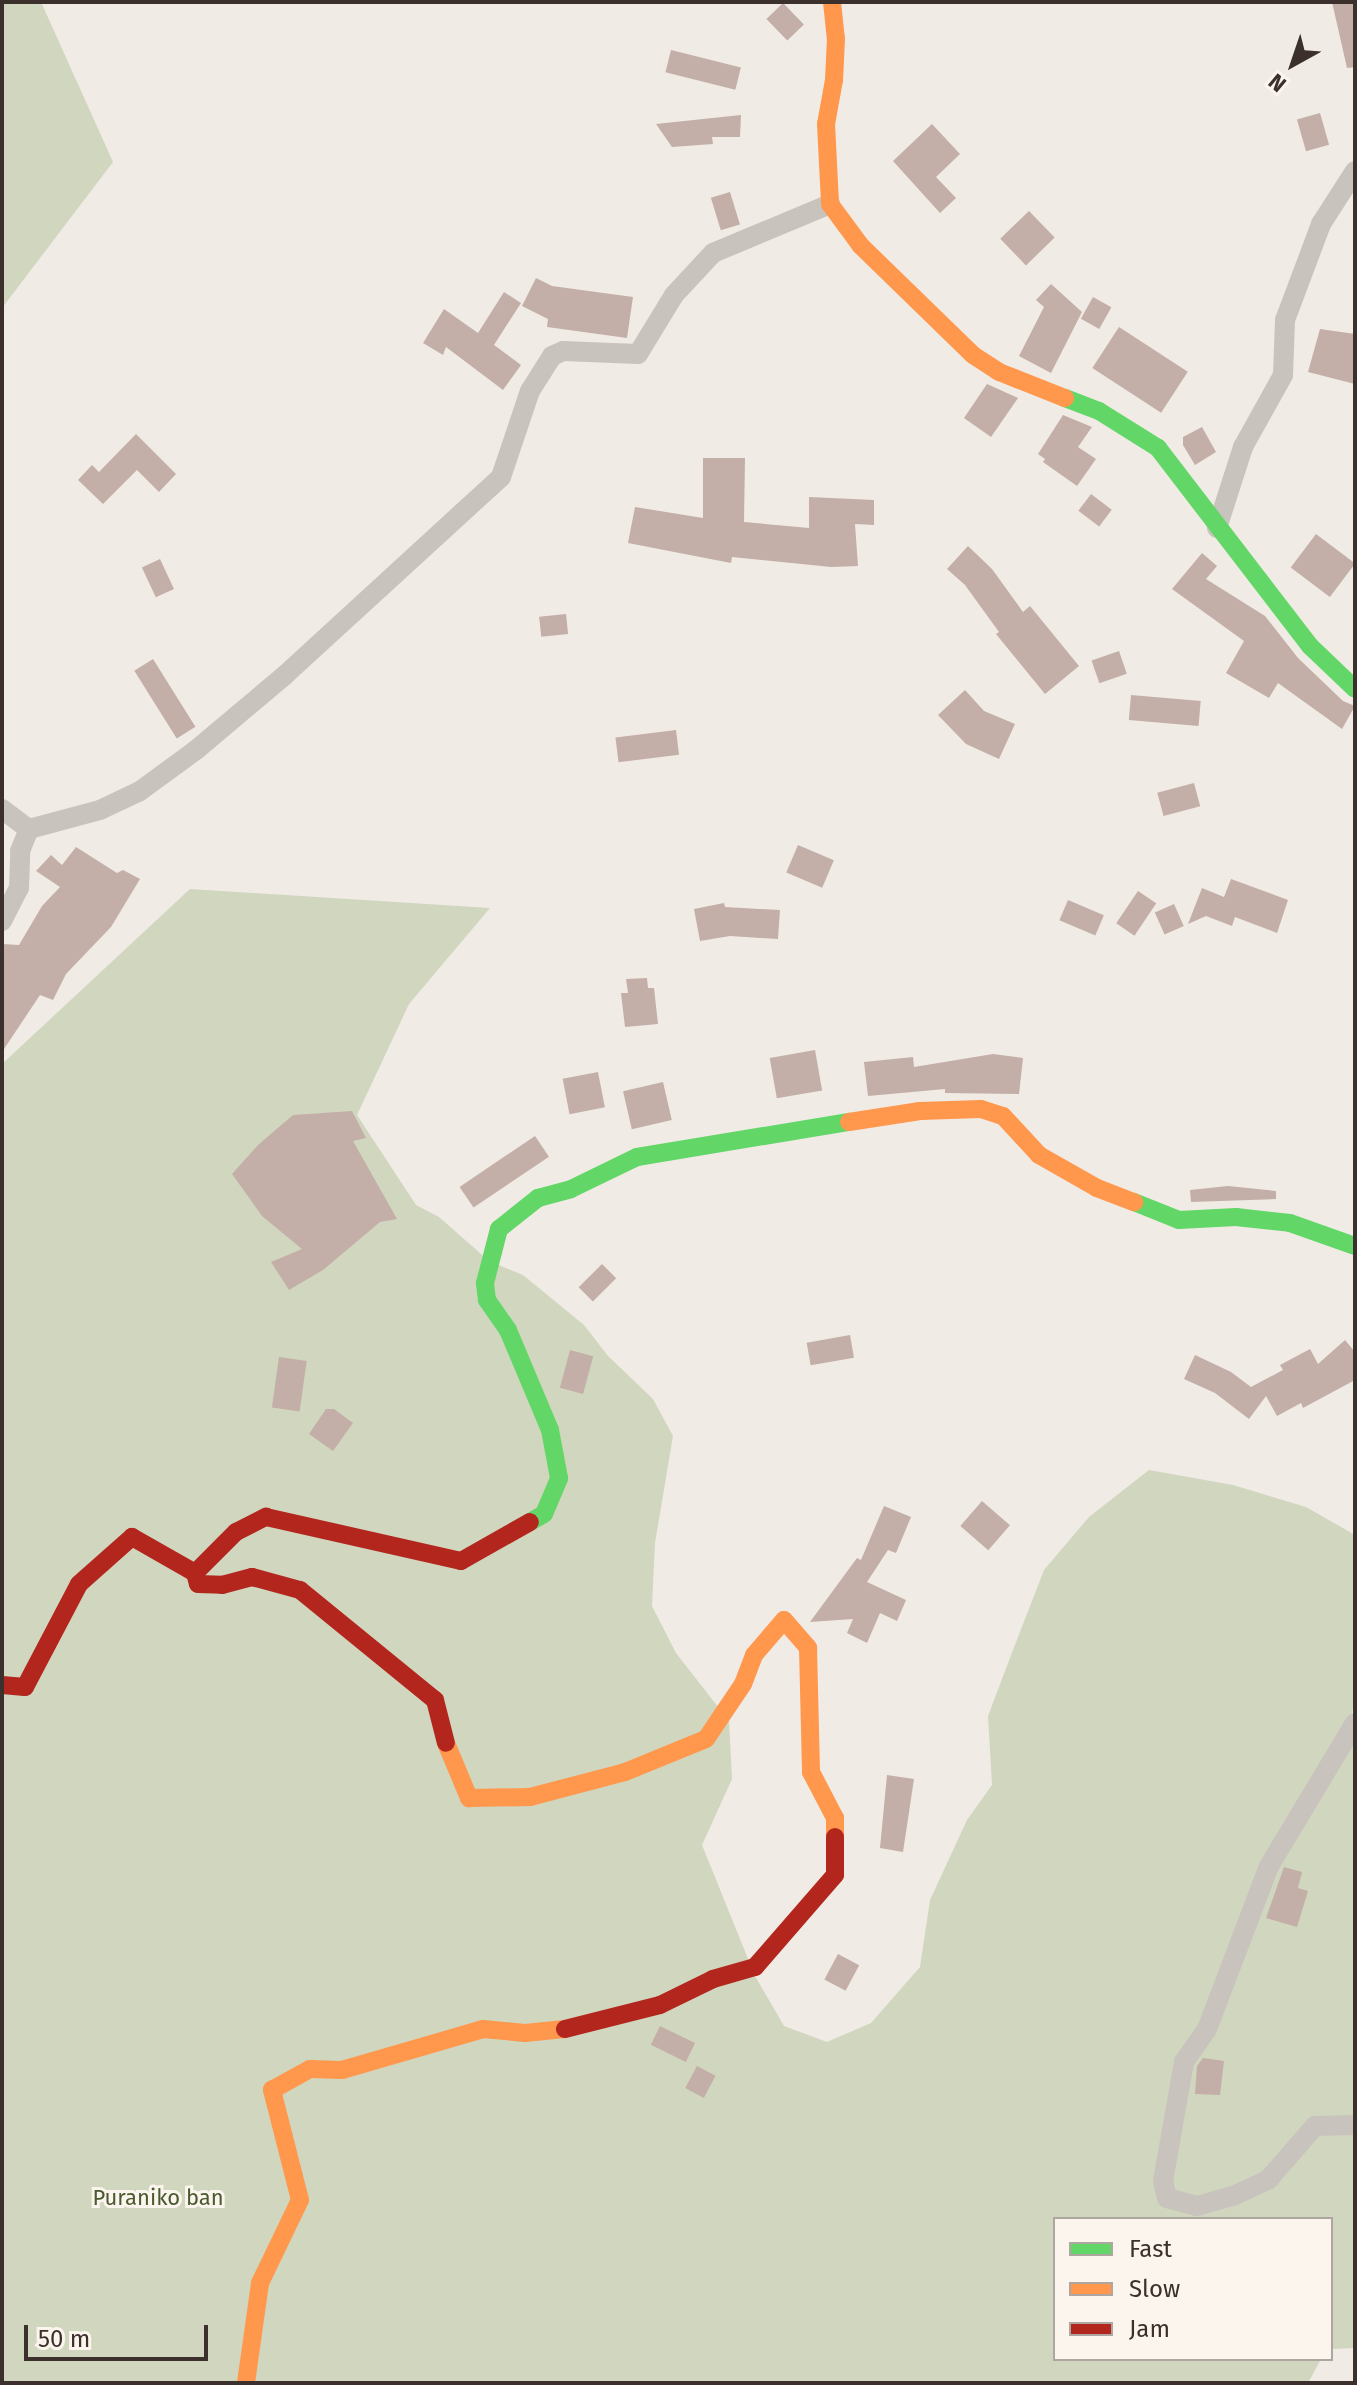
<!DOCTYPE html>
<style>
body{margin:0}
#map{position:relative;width:1357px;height:2385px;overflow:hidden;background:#f0ebe5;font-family:"Fira Sans",sans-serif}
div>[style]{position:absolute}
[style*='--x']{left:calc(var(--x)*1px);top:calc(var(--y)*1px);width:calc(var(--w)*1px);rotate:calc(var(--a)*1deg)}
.green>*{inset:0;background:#d1d6bf}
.building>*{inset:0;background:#c3afa7;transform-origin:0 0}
.street>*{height:20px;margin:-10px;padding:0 10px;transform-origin:10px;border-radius:10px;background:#c9c3be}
.fast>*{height:18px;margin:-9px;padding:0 9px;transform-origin:9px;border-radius:9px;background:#63d668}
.slow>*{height:18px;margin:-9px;padding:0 9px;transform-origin:9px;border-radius:9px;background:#ff974d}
.jam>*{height:18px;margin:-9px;padding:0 9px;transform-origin:9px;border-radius:9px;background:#b3261e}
span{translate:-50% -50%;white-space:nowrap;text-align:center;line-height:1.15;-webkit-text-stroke:6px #fbf5ee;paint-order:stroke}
.park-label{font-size:22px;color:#4a5a2e}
.frame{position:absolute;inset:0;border:4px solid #3b302b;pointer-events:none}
.legend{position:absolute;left:1053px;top:2217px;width:280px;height:144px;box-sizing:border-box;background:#fbf5ee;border:2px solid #aea6a0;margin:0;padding:10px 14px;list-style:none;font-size:24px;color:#3b302b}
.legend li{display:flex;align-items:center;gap:16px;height:40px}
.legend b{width:40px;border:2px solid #aea6a0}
.north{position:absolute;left:1253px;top:24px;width:80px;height:80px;-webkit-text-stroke:6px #fbf5ee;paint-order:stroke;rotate:220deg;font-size:22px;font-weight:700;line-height:32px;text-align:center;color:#3b302b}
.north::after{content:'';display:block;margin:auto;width:28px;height:36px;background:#3b302b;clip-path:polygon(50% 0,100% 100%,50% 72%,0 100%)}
.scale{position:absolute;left:24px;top:2325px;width:184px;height:36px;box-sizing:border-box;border:4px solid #3b302b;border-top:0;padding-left:10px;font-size:24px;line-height:28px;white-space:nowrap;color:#3b302b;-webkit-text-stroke:6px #fbf5ee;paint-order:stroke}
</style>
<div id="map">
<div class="green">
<i style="clip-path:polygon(2px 2px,41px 2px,113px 162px,2px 308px)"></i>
<i style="clip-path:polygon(190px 889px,490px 908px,409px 1004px,357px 1115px,416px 1205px,439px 1217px,489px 1261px,523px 1275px,584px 1325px,608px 1356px,653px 1399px,673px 1436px,655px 1543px,652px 1606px,676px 1653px,729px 1721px,732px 1779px,702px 1845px,755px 1976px,784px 2026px,827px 2042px,871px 2023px,920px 1967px,930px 1900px,967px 1820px,992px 1785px,988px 1716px,1013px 1650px,1044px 1570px,1089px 1517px,1149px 1470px,1233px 1485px,1306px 1507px,1355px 1535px,1355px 1696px,1350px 1725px,1355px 1736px,1355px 2348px,1331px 2349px,1331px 2219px,1055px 2219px,1055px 2359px,1321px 2359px,1308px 2383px,2px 2383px,2px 1064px)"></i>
</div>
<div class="building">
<i style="clip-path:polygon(1332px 2px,1355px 2px,1355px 67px,1347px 68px)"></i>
<i style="left:783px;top:3px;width:30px;height:23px;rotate:46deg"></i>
<i style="left:671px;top:50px;width:72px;height:23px;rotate:14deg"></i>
<i style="left:1320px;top:113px;width:33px;height:24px;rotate:74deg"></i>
<i style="clip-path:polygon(741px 115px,740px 137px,712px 137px,713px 144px,672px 147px,656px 124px)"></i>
<i style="clip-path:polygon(932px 124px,960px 154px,936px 177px,956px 198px,940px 213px,893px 161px)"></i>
<i style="left:730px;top:192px;width:34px;height:20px;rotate:73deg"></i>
<i style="left:1029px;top:211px;width:37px;height:40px;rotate:46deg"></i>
<i style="clip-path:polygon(536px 278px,552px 286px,633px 297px,627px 338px,547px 327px,548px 319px,522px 306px)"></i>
<i style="clip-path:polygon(1051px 284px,1082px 312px,1051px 373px,1019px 356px,1044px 307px,1036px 300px)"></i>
<i style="clip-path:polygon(504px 292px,521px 303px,494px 345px,521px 365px,503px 390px,446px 347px,443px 355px,423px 343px,444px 309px,478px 333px)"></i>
<i style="left:1093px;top:297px;width:21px;height:25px;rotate:29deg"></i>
<i style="left:1119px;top:327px;width:82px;height:49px;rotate:33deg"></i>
<i style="clip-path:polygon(1320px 329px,1355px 334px,1355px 384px,1308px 372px)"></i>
<i style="clip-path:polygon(987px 384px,1018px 398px,991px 437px,964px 418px)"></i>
<i style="clip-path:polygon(1063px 415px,1092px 427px,1078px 447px,1096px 459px,1077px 486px,1043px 462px,1045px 459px,1038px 454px)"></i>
<i style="clip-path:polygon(1202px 427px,1216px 452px,1195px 465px,1183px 445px,1183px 437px)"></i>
<i style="clip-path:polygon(136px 434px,176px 474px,159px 492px,137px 470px,103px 504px,78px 480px,92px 465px,99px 472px)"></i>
<i style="clip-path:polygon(703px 458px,745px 458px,744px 522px,809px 528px,809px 497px,874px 500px,874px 525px,855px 524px,858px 566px,831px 567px,732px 557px,731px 563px,628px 543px,635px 507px,703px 518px)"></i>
<i style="left:1091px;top:494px;width:26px;height:21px;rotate:37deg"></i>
<i style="left:1316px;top:534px;width:49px;height:42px;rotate:37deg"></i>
<i style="clip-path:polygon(968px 546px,992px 569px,1023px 612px,1030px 606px,1079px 666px,1045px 694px,996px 634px,999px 632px,965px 585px,947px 569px)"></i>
<i style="clip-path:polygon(1202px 553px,1217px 566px,1206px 579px,1265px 616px,1298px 658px,1343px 701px,1355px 706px,1342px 729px,1278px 683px,1269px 698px,1226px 673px,1244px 641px,1172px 589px)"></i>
<i style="left:160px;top:559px;width:33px;height:20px;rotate:65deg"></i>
<i style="left:566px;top:614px;width:20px;height:27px;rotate:84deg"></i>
<i style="left:1119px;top:651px;width:24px;height:29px;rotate:71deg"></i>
<i style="left:153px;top:659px;width:80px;height:22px;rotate:58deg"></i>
<i style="clip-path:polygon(965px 690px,984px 711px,1015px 724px,999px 759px,966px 744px,938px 715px)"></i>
<i style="left:1131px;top:695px;width:70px;height:25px;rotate:5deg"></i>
<i style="left:676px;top:730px;width:25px;height:61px;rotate:83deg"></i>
<i style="left:1194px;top:783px;width:24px;height:38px;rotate:75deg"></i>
<i style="left:798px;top:845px;width:39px;height:30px;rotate:23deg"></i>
<i style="clip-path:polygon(76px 847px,117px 873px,123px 870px,140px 879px,111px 927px,66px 974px,53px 1000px,40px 995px,2px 1052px,2px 944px,19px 945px,42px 906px,60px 887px,36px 871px,51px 855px,62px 865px)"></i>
<i style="clip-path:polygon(1231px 879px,1288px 900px,1277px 933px,1235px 917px,1232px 926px,1206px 916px,1188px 924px,1202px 888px,1224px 897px)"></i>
<i style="left:1138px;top:891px;width:22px;height:39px;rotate:34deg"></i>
<i style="left:1068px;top:900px;width:39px;height:22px;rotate:23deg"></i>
<i style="clip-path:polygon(724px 903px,725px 907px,780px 910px,778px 939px,730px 936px,700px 941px,694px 909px)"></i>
<i style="left:1174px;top:904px;width:24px;height:21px;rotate:66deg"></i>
<i style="clip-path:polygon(647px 978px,648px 988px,654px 988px,658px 1024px,625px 1027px,621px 993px,628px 993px,626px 979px)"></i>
<i style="left:815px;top:1050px;width:41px;height:46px;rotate:80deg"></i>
<i style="clip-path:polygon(993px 1054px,1023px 1058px,1019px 1094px,945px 1093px,945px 1089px,868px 1096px,864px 1062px,913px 1057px,914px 1067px)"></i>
<i style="left:598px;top:1072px;width:36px;height:36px;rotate:79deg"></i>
<i style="left:663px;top:1082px;width:39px;height:41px;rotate:77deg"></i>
<i style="clip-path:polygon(352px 1111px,366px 1138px,353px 1141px,397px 1219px,380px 1222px,323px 1270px,289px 1290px,271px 1262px,302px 1249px,262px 1216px,232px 1174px,258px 1145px,293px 1115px)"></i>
<i style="left:535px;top:1136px;width:25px;height:91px;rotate:56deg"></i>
<i style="clip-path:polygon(1228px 1186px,1276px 1191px,1276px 1199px,1191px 1202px,1190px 1190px)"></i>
<i style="left:602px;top:1264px;width:20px;height:33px;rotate:45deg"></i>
<i style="left:850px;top:1335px;width:23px;height:44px;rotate:80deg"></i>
<i style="clip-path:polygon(1345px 1340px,1355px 1352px,1355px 1380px,1303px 1408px,1301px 1403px,1277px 1416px,1266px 1396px,1249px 1419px,1215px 1393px,1184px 1379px,1195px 1355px,1231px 1372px,1251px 1387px,1283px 1370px,1280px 1365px,1310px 1349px,1318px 1364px)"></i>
<i style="left:570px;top:1350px;width:24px;height:39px;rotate:15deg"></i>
<i style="left:279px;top:1357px;width:28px;height:51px;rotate:8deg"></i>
<i style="clip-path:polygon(326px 1409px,334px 1409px,353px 1423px,333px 1451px,309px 1434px)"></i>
<i style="left:982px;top:1501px;width:37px;height:33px;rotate:41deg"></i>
<i style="clip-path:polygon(884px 1506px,911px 1517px,896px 1553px,888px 1550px,867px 1582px,906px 1600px,897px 1621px,880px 1613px,867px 1643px,847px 1633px,853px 1619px,810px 1622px,857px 1558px,861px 1560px)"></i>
<i style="clip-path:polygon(887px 1775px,914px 1779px,903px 1852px,880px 1848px)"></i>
<i style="clip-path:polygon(1284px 1867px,1302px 1872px,1298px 1888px,1308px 1891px,1297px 1927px,1266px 1918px)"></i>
<i style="left:838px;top:1954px;width:24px;height:29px;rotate:28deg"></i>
<i style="left:660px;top:2026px;width:39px;height:21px;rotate:26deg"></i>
<i style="clip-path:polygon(1203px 2058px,1224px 2061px,1220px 2095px,1195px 2094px,1197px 2066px)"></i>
<i style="left:697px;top:2066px;width:21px;height:25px;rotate:28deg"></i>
</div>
<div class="street">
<i style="--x:1217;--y:528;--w:85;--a:-72.2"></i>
<i style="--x:1243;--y:447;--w:82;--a:-60.9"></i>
<i style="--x:1283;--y:375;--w:55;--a:-87.9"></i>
<i style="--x:1285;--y:320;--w:103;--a:-69.4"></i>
<i style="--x:1321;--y:224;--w:63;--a:-57.3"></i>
<i style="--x:2;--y:809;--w:34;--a:37"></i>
<i style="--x:2;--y:921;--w:37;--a:-63"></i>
<i style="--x:19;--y:888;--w:37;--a:-88"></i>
<i style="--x:20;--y:851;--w:24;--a:-68"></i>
<i style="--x:29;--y:829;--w:73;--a:-15"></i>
<i style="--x:100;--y:810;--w:44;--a:-25.4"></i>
<i style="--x:140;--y:791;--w:69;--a:-36.2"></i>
<i style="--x:196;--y:750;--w:116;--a:-40.1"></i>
<i style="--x:285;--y:675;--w:293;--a:-42.5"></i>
<i style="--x:501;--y:477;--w:91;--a:-71.4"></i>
<i style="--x:530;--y:391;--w:41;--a:-57.8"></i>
<i style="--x:552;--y:356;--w:12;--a:-24"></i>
<i style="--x:563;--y:351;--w:75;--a:2.3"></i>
<i style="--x:638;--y:354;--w:69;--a:-58.6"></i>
<i style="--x:674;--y:295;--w:57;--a:-47.1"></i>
<i style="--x:713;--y:253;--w:127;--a:-22.7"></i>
<i style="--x:1355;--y:1723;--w:167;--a:121"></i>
<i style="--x:1269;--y:1866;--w:174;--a:110.8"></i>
<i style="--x:1207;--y:2029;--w:40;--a:124.9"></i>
<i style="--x:1184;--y:2062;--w:121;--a:100"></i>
<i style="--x:1163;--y:2181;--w:17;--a:77"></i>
<i style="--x:1167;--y:2198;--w:31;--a:15"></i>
<i style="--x:1197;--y:2206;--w:37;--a:-16"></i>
<i style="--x:1233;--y:2196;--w:38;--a:-25"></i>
<i style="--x:1268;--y:2180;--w:72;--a:-49"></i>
<i style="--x:1315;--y:2126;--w:40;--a:-1.4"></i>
</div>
<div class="fast">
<i style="--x:1065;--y:398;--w:36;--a:21"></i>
<i style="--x:1099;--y:411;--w:70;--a:32.1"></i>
<i style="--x:1158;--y:448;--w:250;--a:52.5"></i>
<i style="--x:1310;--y:646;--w:62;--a:43.7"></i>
<i style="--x:1134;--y:1202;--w:48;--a:21.8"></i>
<i style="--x:1179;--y:1220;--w:57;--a:-3"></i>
<i style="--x:1236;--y:1217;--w:54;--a:6.3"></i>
<i style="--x:1290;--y:1223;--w:69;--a:19.5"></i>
<i style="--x:530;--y:1522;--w:16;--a:-30"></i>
<i style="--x:544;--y:1514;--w:39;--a:-67"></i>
<i style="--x:559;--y:1478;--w:49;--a:-100.6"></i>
<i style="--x:550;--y:1430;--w:108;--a:-112.8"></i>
<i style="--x:508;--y:1330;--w:37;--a:-125"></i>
<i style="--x:487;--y:1300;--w:17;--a:-97"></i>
<i style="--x:485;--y:1283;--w:56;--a:-75.5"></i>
<i style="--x:499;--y:1229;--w:50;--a:-38.5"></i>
<i style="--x:538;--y:1198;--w:34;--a:-15"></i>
<i style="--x:571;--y:1189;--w:73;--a:-25.9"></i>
<i style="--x:637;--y:1157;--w:215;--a:-9.4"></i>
</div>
<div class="slow">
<i style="--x:832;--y:2;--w:36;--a:84"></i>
<i style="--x:836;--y:38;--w:42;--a:92.7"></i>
<i style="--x:834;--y:80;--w:45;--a:100.3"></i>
<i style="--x:826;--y:124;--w:80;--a:87.1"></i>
<i style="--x:830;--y:204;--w:52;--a:53.6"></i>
<i style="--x:861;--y:246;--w:156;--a:44.2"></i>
<i style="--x:973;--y:355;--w:31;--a:33"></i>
<i style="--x:999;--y:372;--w:71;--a:21.5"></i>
<i style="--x:849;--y:1122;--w:72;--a:-8.8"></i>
<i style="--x:920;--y:1111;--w:61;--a:-1.9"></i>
<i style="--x:981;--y:1109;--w:23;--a:18"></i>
<i style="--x:1003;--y:1116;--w:53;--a:47.3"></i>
<i style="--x:1039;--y:1155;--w:67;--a:29.6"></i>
<i style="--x:1097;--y:1188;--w:40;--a:21"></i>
<i style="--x:446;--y:1743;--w:60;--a:67.3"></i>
<i style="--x:469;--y:1798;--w:61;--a:-0.9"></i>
<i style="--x:530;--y:1797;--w:98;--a:-14.7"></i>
<i style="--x:625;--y:1772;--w:87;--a:-22.2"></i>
<i style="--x:706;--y:1739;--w:66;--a:-56.1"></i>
<i style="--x:743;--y:1684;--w:31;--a:-69"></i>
<i style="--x:754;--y:1655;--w:46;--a:-49.4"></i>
<i style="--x:784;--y:1620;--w:37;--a:49"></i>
<i style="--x:808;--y:1648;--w:124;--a:88.6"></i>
<i style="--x:811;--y:1772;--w:52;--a:62.4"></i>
<i style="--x:835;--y:1818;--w:19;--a:90"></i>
<i style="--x:246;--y:2383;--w:101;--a:-82"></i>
<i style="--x:260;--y:2283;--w:92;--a:-64.3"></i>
<i style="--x:300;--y:2200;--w:114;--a:-104.3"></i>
<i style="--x:272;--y:2090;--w:43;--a:-28.9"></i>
<i style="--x:310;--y:2069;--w:32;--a:2"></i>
<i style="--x:342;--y:2070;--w:147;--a:-16.2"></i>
<i style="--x:483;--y:2029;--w:42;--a:5.4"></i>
<i style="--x:525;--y:2033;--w:40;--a:-5.7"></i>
</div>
<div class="jam">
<i style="--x:195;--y:1573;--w:11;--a:75"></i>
<i style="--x:198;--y:1584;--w:24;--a:2"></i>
<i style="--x:222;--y:1585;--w:31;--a:-15"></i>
<i style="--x:252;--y:1577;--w:50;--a:15.2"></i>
<i style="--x:300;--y:1590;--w:174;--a:39.2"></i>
<i style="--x:435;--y:1700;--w:44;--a:75.7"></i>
<i style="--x:2;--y:1685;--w:23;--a:5"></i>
<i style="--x:25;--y:1687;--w:116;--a:-62.3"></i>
<i style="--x:79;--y:1584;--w:71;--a:-41.6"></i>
<i style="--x:132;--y:1537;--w:73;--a:29.7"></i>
<i style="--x:195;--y:1573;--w:58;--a:-45"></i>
<i style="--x:236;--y:1532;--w:34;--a:-27"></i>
<i style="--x:266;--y:1517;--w:200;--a:12.7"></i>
<i style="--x:461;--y:1561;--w:79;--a:-29.5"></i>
<i style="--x:565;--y:2029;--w:98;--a:-14.2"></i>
<i style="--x:660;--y:2005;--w:59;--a:-26.1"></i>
<i style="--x:713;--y:1979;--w:44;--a:-15.9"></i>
<i style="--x:755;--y:1967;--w:122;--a:-49"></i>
<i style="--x:835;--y:1875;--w:38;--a:-90"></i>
</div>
<div class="park-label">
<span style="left:158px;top:2198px">Puraniko ban</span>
</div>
<div class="frame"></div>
<ul class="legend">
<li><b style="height:10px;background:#63d668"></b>Fast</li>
<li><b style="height:10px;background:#ff974d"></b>Slow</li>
<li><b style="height:10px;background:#b3261e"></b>Jam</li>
</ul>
<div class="north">N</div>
<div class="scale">50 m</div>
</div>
